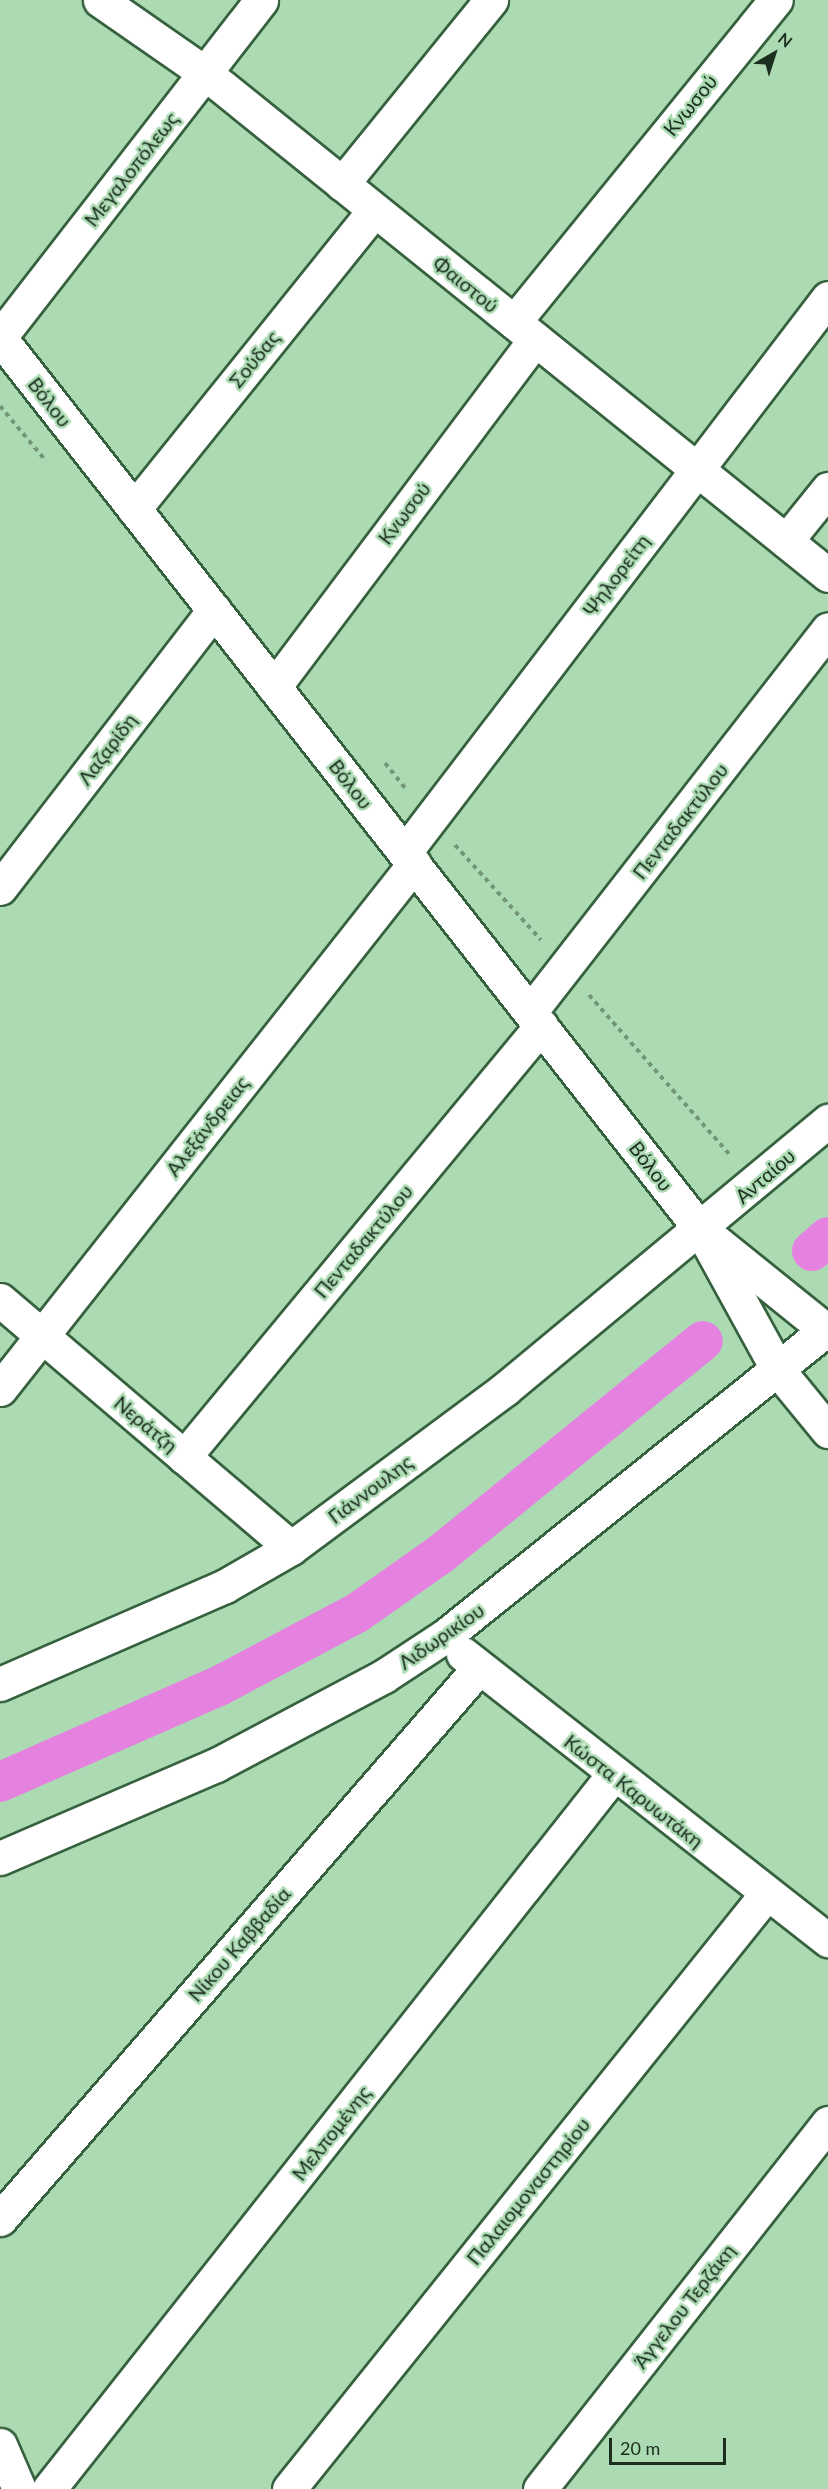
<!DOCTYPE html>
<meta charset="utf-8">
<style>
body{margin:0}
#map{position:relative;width:828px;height:2489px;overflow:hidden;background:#acdbb3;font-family:Lato,sans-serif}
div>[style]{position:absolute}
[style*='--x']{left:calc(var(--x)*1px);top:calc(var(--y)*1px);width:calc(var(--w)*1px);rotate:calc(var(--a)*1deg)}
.canal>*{height:40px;margin:-20px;padding:0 20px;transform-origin:20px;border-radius:20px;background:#e582e0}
.path>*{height:4px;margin-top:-2px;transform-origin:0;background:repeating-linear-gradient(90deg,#739678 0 4.5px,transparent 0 9px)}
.roads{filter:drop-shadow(2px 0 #36613e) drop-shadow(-2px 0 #36613e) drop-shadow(0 2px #36613e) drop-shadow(0 -2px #36613e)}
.minor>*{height:33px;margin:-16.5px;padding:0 16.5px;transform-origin:16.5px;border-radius:16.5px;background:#fff}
.primary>*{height:33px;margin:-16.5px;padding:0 16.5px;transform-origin:16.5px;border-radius:16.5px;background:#fff}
span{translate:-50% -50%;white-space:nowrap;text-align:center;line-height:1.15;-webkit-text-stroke:5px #acdbb3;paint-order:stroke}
.street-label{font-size:20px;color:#1c2e1f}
.north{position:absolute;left:744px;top:24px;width:60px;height:60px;-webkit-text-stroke:4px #acdbb3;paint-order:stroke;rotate:39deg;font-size:16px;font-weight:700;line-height:24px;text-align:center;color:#1c2e1f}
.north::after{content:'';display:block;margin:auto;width:21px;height:27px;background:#1c2e1f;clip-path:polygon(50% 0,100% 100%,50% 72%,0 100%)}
.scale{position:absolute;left:609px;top:2438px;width:117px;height:27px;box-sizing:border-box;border:3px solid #1c2e1f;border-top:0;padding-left:8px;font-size:18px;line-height:21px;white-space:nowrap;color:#1c2e1f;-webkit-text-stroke:4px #acdbb3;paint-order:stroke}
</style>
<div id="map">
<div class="canal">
<i style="--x:812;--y:1251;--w:21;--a:-41"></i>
<i style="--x:0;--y:1782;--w:239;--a:-23.7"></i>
<i style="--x:219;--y:1686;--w:156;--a:-27.9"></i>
<i style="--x:357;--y:1613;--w:104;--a:-35.2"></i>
<i style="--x:442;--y:1553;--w:336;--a:-39.1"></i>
</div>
<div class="path">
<i style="--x:0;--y:406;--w:72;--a:50.1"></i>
<i style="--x:385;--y:763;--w:35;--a:51"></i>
<i style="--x:455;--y:845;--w:128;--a:47.8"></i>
<i style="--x:589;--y:995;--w:215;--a:48.6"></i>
</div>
<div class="roads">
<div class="minor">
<i style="--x:100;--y:0;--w:128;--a:34.8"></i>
<i style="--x:205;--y:73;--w:800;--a:38.86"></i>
<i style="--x:342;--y:184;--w:237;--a:-51"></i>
<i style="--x:514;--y:322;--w:415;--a:-50.9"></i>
<i style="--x:0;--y:337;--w:426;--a:-52.2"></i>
<i style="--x:134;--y:509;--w:383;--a:-51.2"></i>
<i style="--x:786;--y:541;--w:67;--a:-51.1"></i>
<i style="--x:274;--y:687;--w:435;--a:-53.1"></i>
<i style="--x:405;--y:852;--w:697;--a:-52.64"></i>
<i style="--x:0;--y:888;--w:351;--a:-52.4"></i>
<i style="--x:530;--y:1012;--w:485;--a:-52.1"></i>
<i style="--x:0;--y:1300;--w:382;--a:40.4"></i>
<i style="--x:0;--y:1389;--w:669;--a:-51.74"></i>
<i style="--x:184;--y:1457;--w:560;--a:-50.36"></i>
<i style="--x:463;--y:1654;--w:464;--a:38.1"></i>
<i style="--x:0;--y:1684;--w:245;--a:-23.5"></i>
<i style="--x:225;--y:1586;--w:76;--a:-29.9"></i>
<i style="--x:291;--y:1548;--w:267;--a:-36.6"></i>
<i style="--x:505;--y:1389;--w:420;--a:-39.7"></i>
<i style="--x:0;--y:1858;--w:235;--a:-23.3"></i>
<i style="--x:216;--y:1765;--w:190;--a:-27.9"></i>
<i style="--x:384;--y:1676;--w:73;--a:-33.3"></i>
<i style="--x:445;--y:1636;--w:491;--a:-38.8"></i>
<i style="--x:0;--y:2219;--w:729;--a:-49.01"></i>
<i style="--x:0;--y:2445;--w:48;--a:66.6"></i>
<i style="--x:49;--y:2489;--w:908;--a:-51.7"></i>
<i style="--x:289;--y:2489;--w:764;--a:-51.27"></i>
<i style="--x:540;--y:2489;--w:466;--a:-51.8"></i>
</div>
<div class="primary">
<i style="--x:0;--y:338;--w:1134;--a:51.84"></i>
<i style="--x:701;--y:1230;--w:160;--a:61.2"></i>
<i style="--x:778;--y:1370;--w:79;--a:50.7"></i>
<i style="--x:714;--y:1240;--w:146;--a:38.9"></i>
</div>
</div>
<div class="street-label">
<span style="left:690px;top:105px;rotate:-51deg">Κνωσού</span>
<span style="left:131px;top:169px;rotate:-52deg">Μεγαλοπόλεως</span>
<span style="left:466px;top:284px;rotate:39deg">Φαιστού</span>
<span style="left:254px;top:359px;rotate:-51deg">Σούδας</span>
<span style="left:50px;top:402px;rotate:52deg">Βόλου</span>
<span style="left:404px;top:513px;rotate:-53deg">Κνωσού</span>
<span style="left:616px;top:575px;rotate:-53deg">Ψηλορείτη</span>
<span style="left:107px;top:749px;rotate:-53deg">Λαζαρίδη</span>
<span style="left:351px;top:784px;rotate:52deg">Βόλου</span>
<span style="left:680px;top:821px;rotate:-52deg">Πενταδακτύλου</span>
<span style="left:207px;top:1126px;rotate:-52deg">Αλεξάνδρειας</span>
<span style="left:651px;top:1166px;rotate:52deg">Βόλου</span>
<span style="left:765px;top:1176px;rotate:-41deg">Ανταίου</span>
<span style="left:363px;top:1241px;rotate:-50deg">Πενταδακτύλου</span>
<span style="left:146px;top:1424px;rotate:40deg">Νεράτζη</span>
<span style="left:370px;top:1489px;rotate:-37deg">Γιάννουλης</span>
<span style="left:441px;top:1636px;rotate:-35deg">Λιδωρικίου</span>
<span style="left:634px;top:1791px;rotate:38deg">Κώστα Καρυωτάκη</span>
<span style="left:239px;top:1944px;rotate:-49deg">Νίκου Καββαδία</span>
<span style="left:331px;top:2133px;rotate:-52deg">Μελπομένης</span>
<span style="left:528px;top:2191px;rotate:-51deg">Παλαιομοναστηρίου</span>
<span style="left:684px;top:2306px;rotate:-52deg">Άγγελου Τερζάκη</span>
</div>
<div class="north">N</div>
<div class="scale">20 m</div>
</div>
